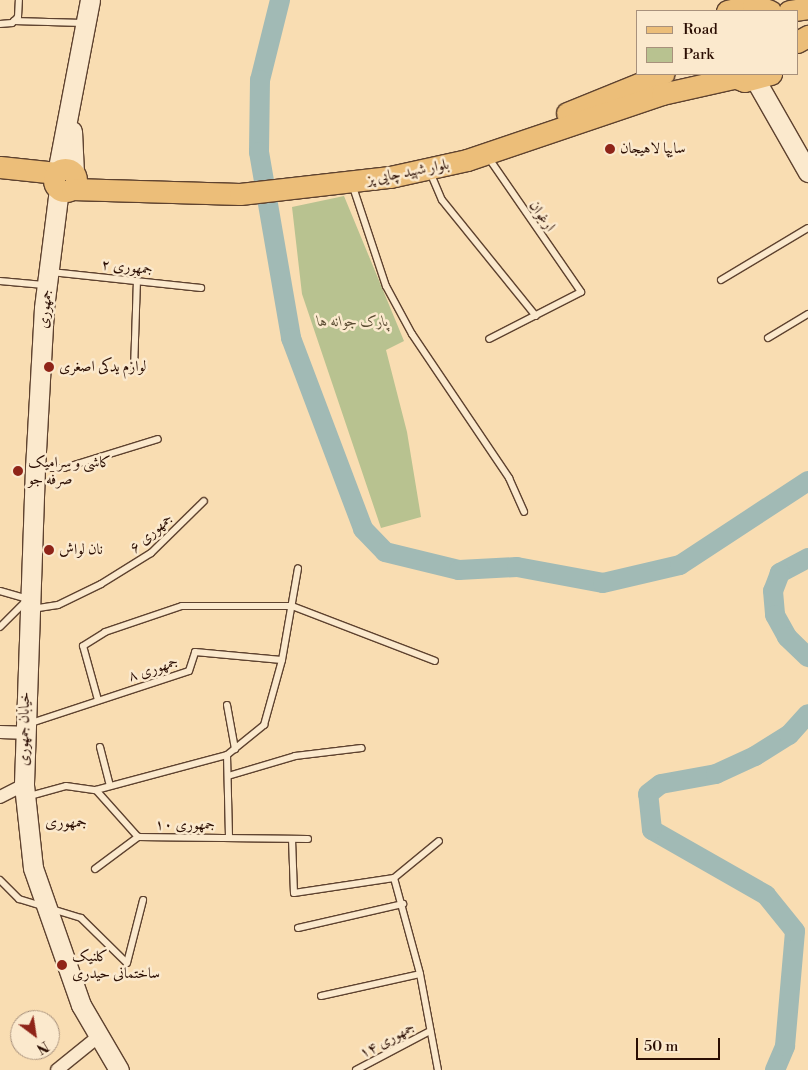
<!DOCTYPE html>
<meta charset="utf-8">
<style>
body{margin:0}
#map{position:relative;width:808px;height:1070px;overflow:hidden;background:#f9ddb2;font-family:"Libre Bodoni",Amiri,serif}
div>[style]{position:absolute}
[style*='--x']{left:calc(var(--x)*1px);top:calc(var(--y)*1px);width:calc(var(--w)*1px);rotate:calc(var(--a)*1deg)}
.green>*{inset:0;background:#b8c290}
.river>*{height:20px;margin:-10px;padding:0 10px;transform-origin:10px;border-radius:10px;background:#a1bab5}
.roads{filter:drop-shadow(1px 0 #5e422f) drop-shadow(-1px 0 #5e422f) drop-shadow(0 1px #5e422f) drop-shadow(0 -1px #5e422f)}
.lane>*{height:6px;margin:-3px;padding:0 3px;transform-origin:3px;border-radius:3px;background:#fbe9cd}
.street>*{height:12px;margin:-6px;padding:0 6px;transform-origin:6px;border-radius:6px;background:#fbe9cd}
.secondary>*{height:19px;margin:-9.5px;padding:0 9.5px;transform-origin:9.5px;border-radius:9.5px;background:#fbe9cd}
.primary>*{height:21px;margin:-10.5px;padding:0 10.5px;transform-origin:10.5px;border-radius:10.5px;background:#ecbe79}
.primary>.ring{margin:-10.5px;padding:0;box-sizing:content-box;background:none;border:21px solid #ecbe79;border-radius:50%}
.dots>*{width:14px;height:14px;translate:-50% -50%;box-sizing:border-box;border:2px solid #fbe9cd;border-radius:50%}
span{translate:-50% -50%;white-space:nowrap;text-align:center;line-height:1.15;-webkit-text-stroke:5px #fbe9cd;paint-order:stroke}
.poi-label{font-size:15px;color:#2b0e03}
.left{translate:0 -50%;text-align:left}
.street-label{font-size:15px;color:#2b0e03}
.park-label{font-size:15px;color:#5c4d34;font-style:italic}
.neighbourhood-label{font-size:16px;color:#2b0e03}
.legend{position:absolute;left:636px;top:10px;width:162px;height:65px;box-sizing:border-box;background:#fbe9cd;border:1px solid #a8917c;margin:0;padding:6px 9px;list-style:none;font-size:15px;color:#2b0e03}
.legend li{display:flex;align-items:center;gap:10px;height:25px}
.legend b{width:25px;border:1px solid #a8917c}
.north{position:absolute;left:10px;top:1010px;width:50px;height:50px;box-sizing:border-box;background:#fbe9cd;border:1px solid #a8917c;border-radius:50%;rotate:149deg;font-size:14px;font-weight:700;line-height:20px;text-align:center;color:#2b0e03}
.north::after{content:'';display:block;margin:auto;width:18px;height:22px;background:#8f2418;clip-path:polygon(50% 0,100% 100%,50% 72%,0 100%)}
.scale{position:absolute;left:636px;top:1038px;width:84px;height:22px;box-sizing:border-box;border:2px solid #2b0e03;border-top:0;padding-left:6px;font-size:15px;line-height:18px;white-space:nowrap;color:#2b0e03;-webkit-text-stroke:4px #fbe9cd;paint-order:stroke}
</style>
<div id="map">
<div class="green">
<i style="clip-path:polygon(344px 196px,404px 341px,386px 350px,407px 432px,421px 517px,381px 528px,302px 294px,292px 207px)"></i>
</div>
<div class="river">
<i style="--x:280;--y:0;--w:82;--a:104"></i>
<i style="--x:260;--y:80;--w:72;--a:90.8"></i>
<i style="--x:259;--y:152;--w:189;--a:80.2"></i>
<i style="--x:291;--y:338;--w:204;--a:69.3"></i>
<i style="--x:363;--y:529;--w:32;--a:46"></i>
<i style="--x:385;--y:552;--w:76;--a:13.7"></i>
<i style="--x:459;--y:570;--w:58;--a:-3"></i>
<i style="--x:517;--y:567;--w:87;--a:10.5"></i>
<i style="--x:603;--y:583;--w:79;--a:-13.2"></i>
<i style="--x:680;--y:565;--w:153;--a:-33.3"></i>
<i style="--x:808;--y:558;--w:32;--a:152"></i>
<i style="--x:780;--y:573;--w:19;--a:111"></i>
<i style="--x:773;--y:591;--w:24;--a:85"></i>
<i style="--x:775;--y:615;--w:25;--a:61"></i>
<i style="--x:787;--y:637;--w:29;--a:44"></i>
<i style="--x:775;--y:1070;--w:26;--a:-67"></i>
<i style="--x:785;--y:1046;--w:115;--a:-85"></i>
<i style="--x:795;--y:931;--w:46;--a:-128.9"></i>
<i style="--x:766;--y:895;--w:131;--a:-150.3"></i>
<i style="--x:652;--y:830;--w:36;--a:-96"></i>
<i style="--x:648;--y:794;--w:16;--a:-38"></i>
<i style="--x:661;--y:784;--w:56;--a:-10.3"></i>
<i style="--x:716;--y:774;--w:43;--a:-24.8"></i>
<i style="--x:755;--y:756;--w:40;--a:-32"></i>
<i style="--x:789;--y:735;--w:28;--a:-48"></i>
</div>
<div class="roads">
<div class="lane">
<i style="--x:14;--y:21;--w:69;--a:1.7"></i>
<i style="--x:0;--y:24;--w:12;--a:-5"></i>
<i style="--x:12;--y:23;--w:8;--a:-45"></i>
<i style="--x:18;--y:17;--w:17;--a:-87"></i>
<i style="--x:488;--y:157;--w:164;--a:55.4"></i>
<i style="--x:581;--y:292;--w:103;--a:152.9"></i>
<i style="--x:430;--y:172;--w:30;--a:67"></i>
<i style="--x:442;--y:200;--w:149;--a:51"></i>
<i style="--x:352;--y:184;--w:108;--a:71.6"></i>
<i style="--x:386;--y:286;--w:55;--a:61.6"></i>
<i style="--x:412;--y:334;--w:174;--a:56"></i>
<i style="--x:509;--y:478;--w:37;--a:66"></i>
<i style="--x:51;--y:272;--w:151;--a:6.1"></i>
<i style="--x:721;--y:280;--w:101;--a:-30.9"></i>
<i style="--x:0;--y:281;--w:44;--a:5.2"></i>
<i style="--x:768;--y:338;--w:47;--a:-31"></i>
<i style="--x:134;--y:370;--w:89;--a:-88.1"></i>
<i style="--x:36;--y:468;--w:28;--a:0"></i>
<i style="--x:64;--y:468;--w:98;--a:-17.1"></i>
<i style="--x:0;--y:591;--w:29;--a:16"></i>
<i style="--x:32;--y:609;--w:26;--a:-9"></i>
<i style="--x:58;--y:605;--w:48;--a:-26"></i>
<i style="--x:101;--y:584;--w:59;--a:-31.8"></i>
<i style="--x:151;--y:553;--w:74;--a:-44.5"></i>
<i style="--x:0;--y:627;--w:37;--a:-45"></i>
<i style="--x:98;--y:700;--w:56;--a:-105.5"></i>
<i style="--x:83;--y:646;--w:26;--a:-32"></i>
<i style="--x:105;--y:632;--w:81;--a:-18.7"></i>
<i style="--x:182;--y:606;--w:110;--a:0"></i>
<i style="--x:292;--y:606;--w:153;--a:21"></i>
<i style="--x:227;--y:705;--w:45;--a:79.7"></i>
<i style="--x:28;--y:724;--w:169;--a:-18.2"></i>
<i style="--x:189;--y:671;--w:20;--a:-72"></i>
<i style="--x:195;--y:652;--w:87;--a:5.3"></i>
<i style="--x:100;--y:747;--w:40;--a:75.6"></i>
<i style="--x:227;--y:755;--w:82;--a:88.6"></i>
<i style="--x:228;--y:776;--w:70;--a:-16.6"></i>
<i style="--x:295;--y:756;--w:67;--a:-6.8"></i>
<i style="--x:96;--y:790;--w:136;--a:-15"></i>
<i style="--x:227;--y:755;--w:48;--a:-39"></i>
<i style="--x:264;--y:725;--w:67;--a:-74.5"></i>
<i style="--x:282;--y:660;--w:93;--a:-80.1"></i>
<i style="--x:26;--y:797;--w:41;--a:-15.4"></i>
<i style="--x:66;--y:786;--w:30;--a:8"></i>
<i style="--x:96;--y:790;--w:63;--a:48.2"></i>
<i style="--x:138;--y:837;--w:170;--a:0.7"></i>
<i style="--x:292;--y:839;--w:54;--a:87.9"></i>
<i style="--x:294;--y:893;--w:101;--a:-8.5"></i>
<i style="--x:394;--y:878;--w:58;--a:-39.4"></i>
<i style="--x:95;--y:869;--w:54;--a:-36.7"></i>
<i style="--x:394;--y:878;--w:99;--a:74.8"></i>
<i style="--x:420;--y:974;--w:98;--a:79.4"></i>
<i style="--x:0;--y:880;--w:27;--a:45"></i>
<i style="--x:19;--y:899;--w:65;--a:17"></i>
<i style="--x:81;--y:918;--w:64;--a:44.4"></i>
<i style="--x:127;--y:963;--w:65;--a:-75.7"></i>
<i style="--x:298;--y:928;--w:108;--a:-12.9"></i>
<i style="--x:321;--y:996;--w:101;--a:-12.5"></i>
<i style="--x:356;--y:1070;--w:84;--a:-27.8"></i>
</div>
<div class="street">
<i style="--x:0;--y:732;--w:23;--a:2"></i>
<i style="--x:0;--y:797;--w:27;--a:-27"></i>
<i style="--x:57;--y:1070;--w:54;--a:-39"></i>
</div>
<div class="secondary">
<i style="--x:756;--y:81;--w:105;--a:60.3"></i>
<i style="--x:72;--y:131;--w:43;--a:87.3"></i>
<i style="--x:57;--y:173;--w:176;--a:-79.2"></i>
<i style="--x:59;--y:189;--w:120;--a:97.2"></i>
<i style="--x:44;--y:308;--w:160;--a:93.2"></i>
<i style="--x:35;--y:468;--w:317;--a:92"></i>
<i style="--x:24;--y:785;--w:83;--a:83.8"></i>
<i style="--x:33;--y:868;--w:145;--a:70.7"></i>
<i style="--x:81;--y:1005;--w:75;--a:59.7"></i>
</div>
<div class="primary">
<i style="--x:727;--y:11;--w:27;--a:-13"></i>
<i style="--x:753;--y:5;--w:18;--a:19"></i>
<i style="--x:789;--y:11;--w:19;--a:-9"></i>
<i style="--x:797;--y:42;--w:13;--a:-29"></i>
<i style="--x:726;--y:74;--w:19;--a:21"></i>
<i style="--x:744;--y:81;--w:28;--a:-15"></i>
<i style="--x:567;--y:113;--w:104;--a:-22.1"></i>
<i style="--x:0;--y:167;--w:57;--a:6"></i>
<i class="ring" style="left:54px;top:169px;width:1px;height:1px"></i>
<i style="--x:72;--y:189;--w:168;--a:1.7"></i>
<i style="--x:240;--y:194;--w:151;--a:-6.5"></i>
<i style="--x:390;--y:177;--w:79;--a:-12.4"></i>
<i style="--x:467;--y:160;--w:206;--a:-18.7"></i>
<i style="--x:662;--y:94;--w:73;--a:-12.7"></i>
</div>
</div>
<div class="dots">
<i style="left:610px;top:149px;background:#8f2418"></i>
<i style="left:49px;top:367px;background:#8f2418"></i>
<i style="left:18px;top:471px;background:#8f2418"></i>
<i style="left:49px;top:550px;background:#8f2418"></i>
<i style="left:62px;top:965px;background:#8f2418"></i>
</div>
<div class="poi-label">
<span class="left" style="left:620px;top:149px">سایپا لاهیجان</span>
<span class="left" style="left:59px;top:367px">لوازم یدکی اصغری</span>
<span class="left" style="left:28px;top:471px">کاشی و سرامیک<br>صرفه جو</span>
<span class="left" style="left:59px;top:550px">نان لواش</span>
<span class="left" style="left:72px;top:965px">کلنیک<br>ساختمانی حیدری</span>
</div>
<div class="street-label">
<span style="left:408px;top:172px;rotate:-11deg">بلوار شهید چایی پز</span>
<span style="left:542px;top:216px;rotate:54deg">ارغوان</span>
<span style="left:127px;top:267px;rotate:6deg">جمهوری ۲</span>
<span style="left:45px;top:309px;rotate:-84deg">جمهوری</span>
<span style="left:151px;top:533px;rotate:-41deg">جمهوری ۶</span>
<span style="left:153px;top:669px;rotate:-18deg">جمهوری ۸</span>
<span style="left:24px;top:729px;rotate:-89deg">خیابان جمهوری</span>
<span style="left:185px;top:825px">جمهوری ۱۰</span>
<span style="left:387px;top:1040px;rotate:-28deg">جمهوری ۱۴</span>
</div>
<div class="park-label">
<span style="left:353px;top:322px">پارک جوانه ها</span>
</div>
<div class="neighbourhood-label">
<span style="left:66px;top:822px">جمهوری</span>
</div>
<ul class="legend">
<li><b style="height:6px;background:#ecbe79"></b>Road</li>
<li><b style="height:14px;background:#b8c290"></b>Park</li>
</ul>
<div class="north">N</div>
<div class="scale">50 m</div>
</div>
